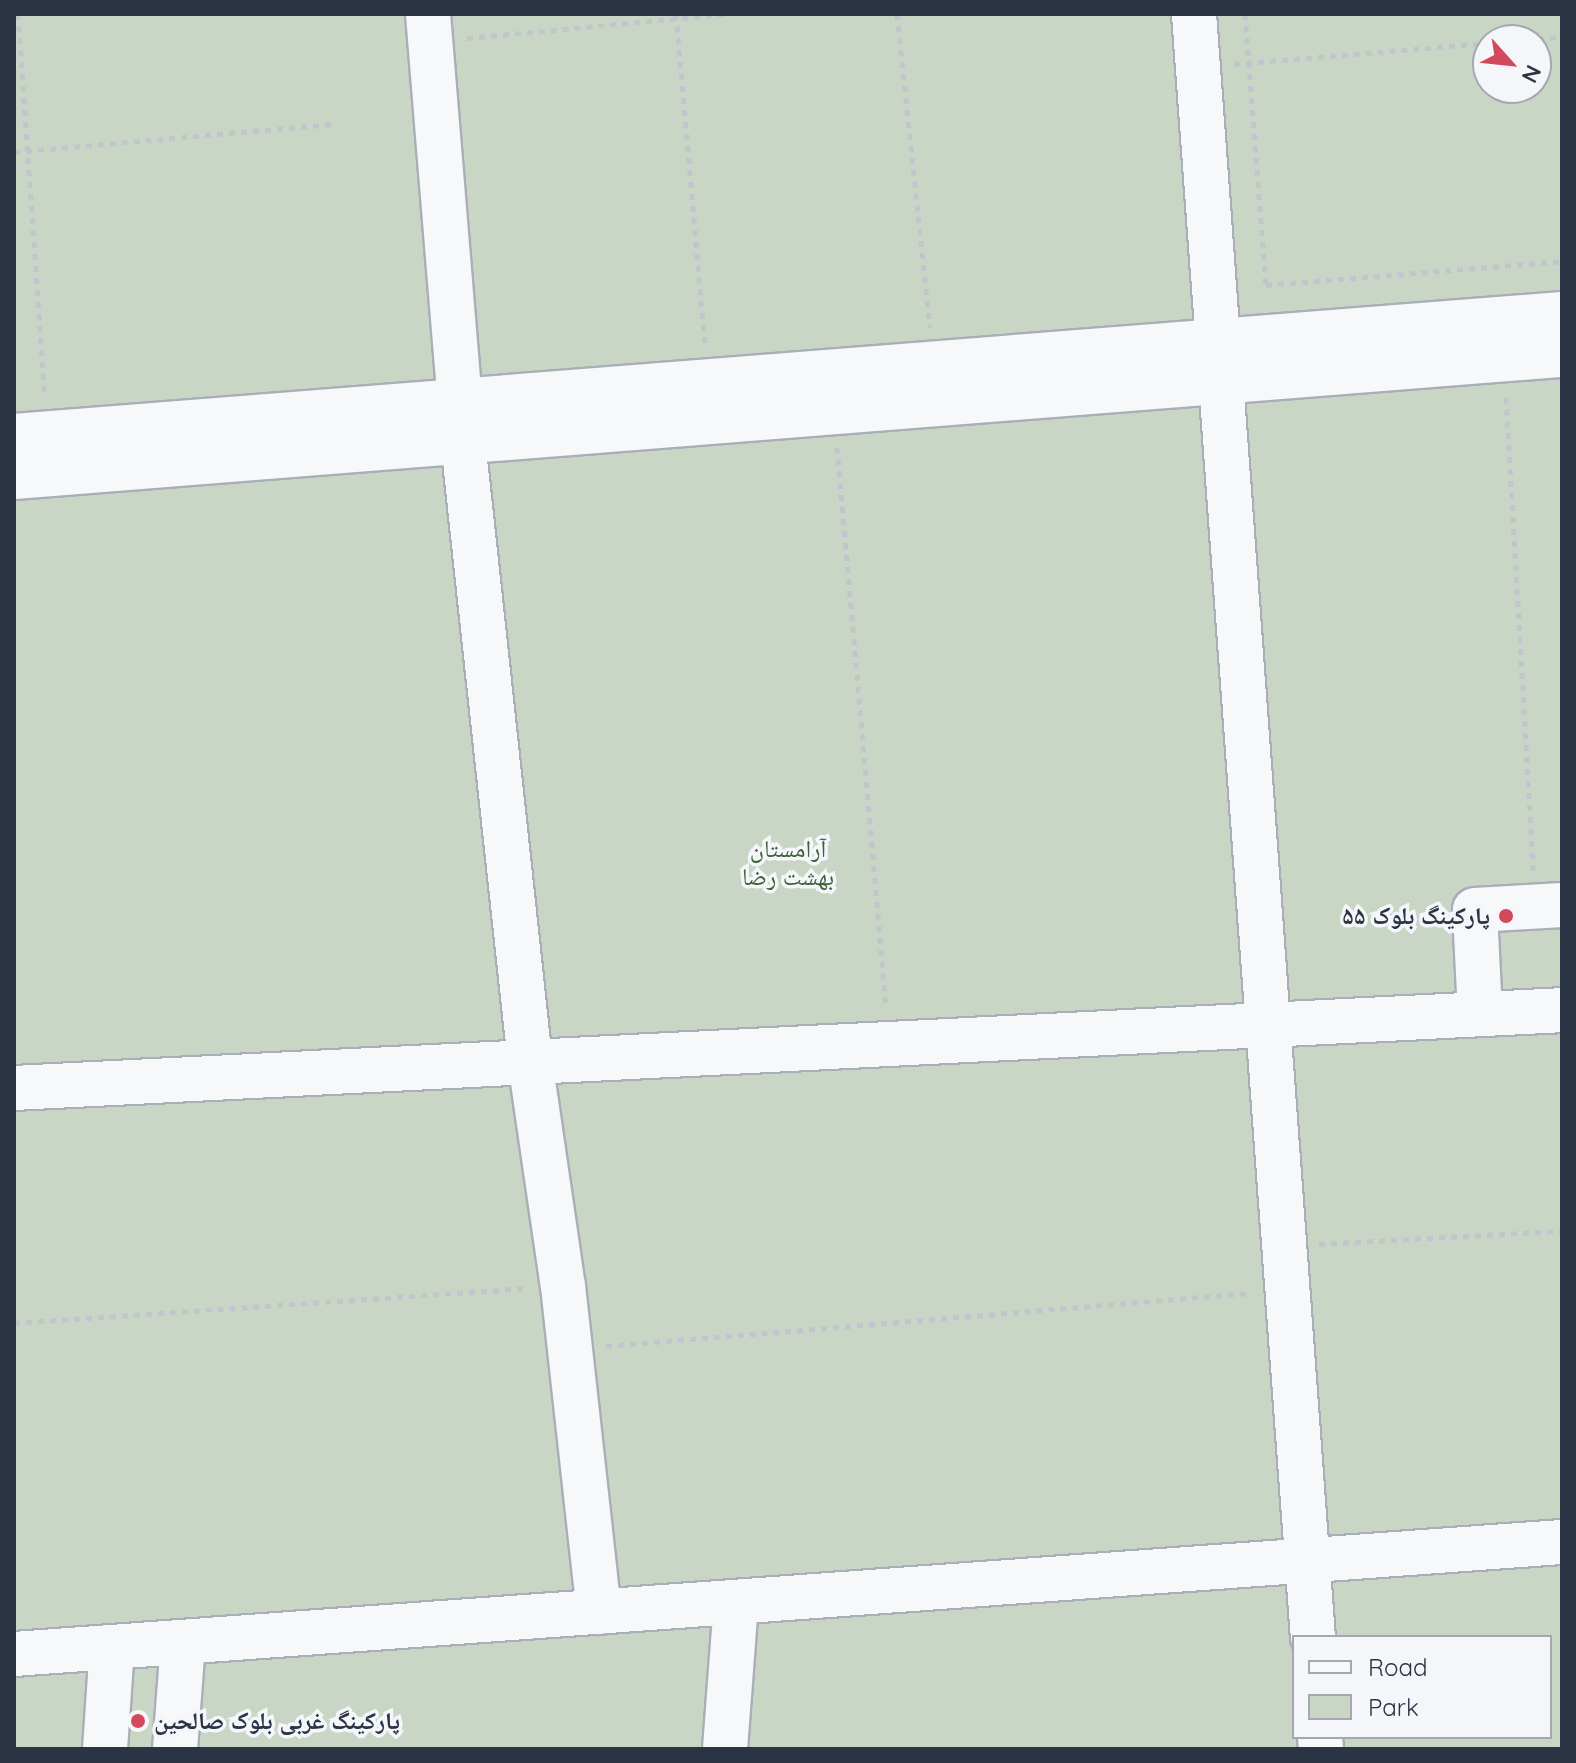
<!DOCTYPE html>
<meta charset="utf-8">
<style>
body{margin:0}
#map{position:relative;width:1576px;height:1763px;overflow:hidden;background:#e4e7ec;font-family:Quicksand,"Noto Naskh Arabic",sans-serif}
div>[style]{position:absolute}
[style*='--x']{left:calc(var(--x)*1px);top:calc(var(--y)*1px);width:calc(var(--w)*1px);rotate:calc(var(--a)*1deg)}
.green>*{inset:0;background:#c9d6c5}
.path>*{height:5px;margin-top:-2.5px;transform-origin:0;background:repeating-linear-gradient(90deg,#c2c5cb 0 6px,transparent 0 12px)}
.roads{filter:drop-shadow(2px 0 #a9aeb7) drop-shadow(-2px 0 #a9aeb7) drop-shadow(0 2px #a9aeb7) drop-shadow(0 -2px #a9aeb7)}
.minor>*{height:44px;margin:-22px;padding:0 22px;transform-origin:22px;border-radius:22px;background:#f7f8fa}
.dots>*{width:22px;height:22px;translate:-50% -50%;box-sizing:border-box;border:4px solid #f4f6f9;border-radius:50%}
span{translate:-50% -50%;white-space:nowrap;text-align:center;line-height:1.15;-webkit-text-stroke:7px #f4f6f9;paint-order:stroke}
.park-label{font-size:24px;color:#3f6138}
.poi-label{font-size:24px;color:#2b3445;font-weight:700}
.right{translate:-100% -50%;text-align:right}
.left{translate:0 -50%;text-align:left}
.frame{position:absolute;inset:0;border:16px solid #2b3445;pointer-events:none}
.legend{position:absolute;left:1292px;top:1635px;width:260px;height:104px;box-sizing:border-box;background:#f4f6f9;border:2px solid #a4a8b1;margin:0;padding:10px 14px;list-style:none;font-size:24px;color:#2b3445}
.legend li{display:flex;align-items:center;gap:16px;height:40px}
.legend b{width:40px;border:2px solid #a4a8b1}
.north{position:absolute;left:1472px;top:24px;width:80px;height:80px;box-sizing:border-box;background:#f4f6f9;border:2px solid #a4a8b1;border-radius:50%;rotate:117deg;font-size:22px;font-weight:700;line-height:32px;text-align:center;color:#2b3445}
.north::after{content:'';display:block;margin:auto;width:28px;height:36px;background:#d1495b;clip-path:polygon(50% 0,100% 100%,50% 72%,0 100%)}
</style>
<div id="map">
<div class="green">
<i style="clip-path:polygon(evenodd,14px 14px,1562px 14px,1562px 1749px,14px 1749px,14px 14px,1488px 40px,1536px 40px,1536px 88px,1488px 88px,1488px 40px,14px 14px,1294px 1637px,1550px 1637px,1550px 1737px,1294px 1737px,1294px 1637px)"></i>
</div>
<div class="path">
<i style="--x:18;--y:14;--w:383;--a:86"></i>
<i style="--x:676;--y:14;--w:331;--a:85"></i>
<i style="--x:897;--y:14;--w:315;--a:84"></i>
<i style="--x:1245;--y:14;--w:272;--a:85.6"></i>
<i style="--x:1266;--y:285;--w:297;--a:-4.6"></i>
<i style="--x:467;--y:38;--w:259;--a:-5.3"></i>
<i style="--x:1526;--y:40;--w:36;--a:-5"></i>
<i style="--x:1234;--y:64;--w:255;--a:-4.7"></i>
<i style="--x:14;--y:152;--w:323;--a:-5"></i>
<i style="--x:1506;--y:397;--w:474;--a:86.7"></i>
<i style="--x:837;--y:447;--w:562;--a:85"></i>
<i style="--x:1319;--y:1244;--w:243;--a:-3.1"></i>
<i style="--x:14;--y:1323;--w:515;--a:-3.9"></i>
<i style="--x:606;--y:1346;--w:646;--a:-4.7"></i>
</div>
<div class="roads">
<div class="minor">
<i style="--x:428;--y:14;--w:429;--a:85.3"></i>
<i style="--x:463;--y:442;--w:623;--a:83.82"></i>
<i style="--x:530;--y:1061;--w:227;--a:81.7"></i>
<i style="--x:563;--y:1286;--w:328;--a:83.7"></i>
<i style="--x:1194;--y:14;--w:1627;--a:85.81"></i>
<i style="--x:14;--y:436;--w:1553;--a:-4.51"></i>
<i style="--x:14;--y:477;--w:1553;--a:-4.51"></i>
<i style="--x:1480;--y:1014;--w:104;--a:-92.8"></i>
<i style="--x:1475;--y:910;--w:87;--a:-3.3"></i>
<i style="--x:14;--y:1088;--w:1550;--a:-2.88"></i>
<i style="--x:14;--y:1654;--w:1552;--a:-4.14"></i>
<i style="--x:1320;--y:1737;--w:12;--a:85"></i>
<i style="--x:105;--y:1749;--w:102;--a:-86.1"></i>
<i style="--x:175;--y:1749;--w:107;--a:-85.7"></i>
<i style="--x:725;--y:1749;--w:147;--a:-85.7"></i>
</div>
</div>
<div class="dots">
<i style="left:1506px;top:916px;background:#d1495b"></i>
<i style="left:138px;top:1721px;background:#d1495b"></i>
</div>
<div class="park-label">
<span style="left:788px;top:863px">آرامستان<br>بهشت رضا</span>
</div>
<div class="poi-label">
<span class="right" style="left:1490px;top:916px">پارکینگ بلوک ۵۵</span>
<span class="left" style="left:154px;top:1721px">پارکینگ غربی بلوک صالحین</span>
</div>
<div class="frame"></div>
<ul class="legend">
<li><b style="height:10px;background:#f7f8fa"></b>Road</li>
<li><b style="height:22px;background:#c9d6c5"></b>Park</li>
</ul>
<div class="north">N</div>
</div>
